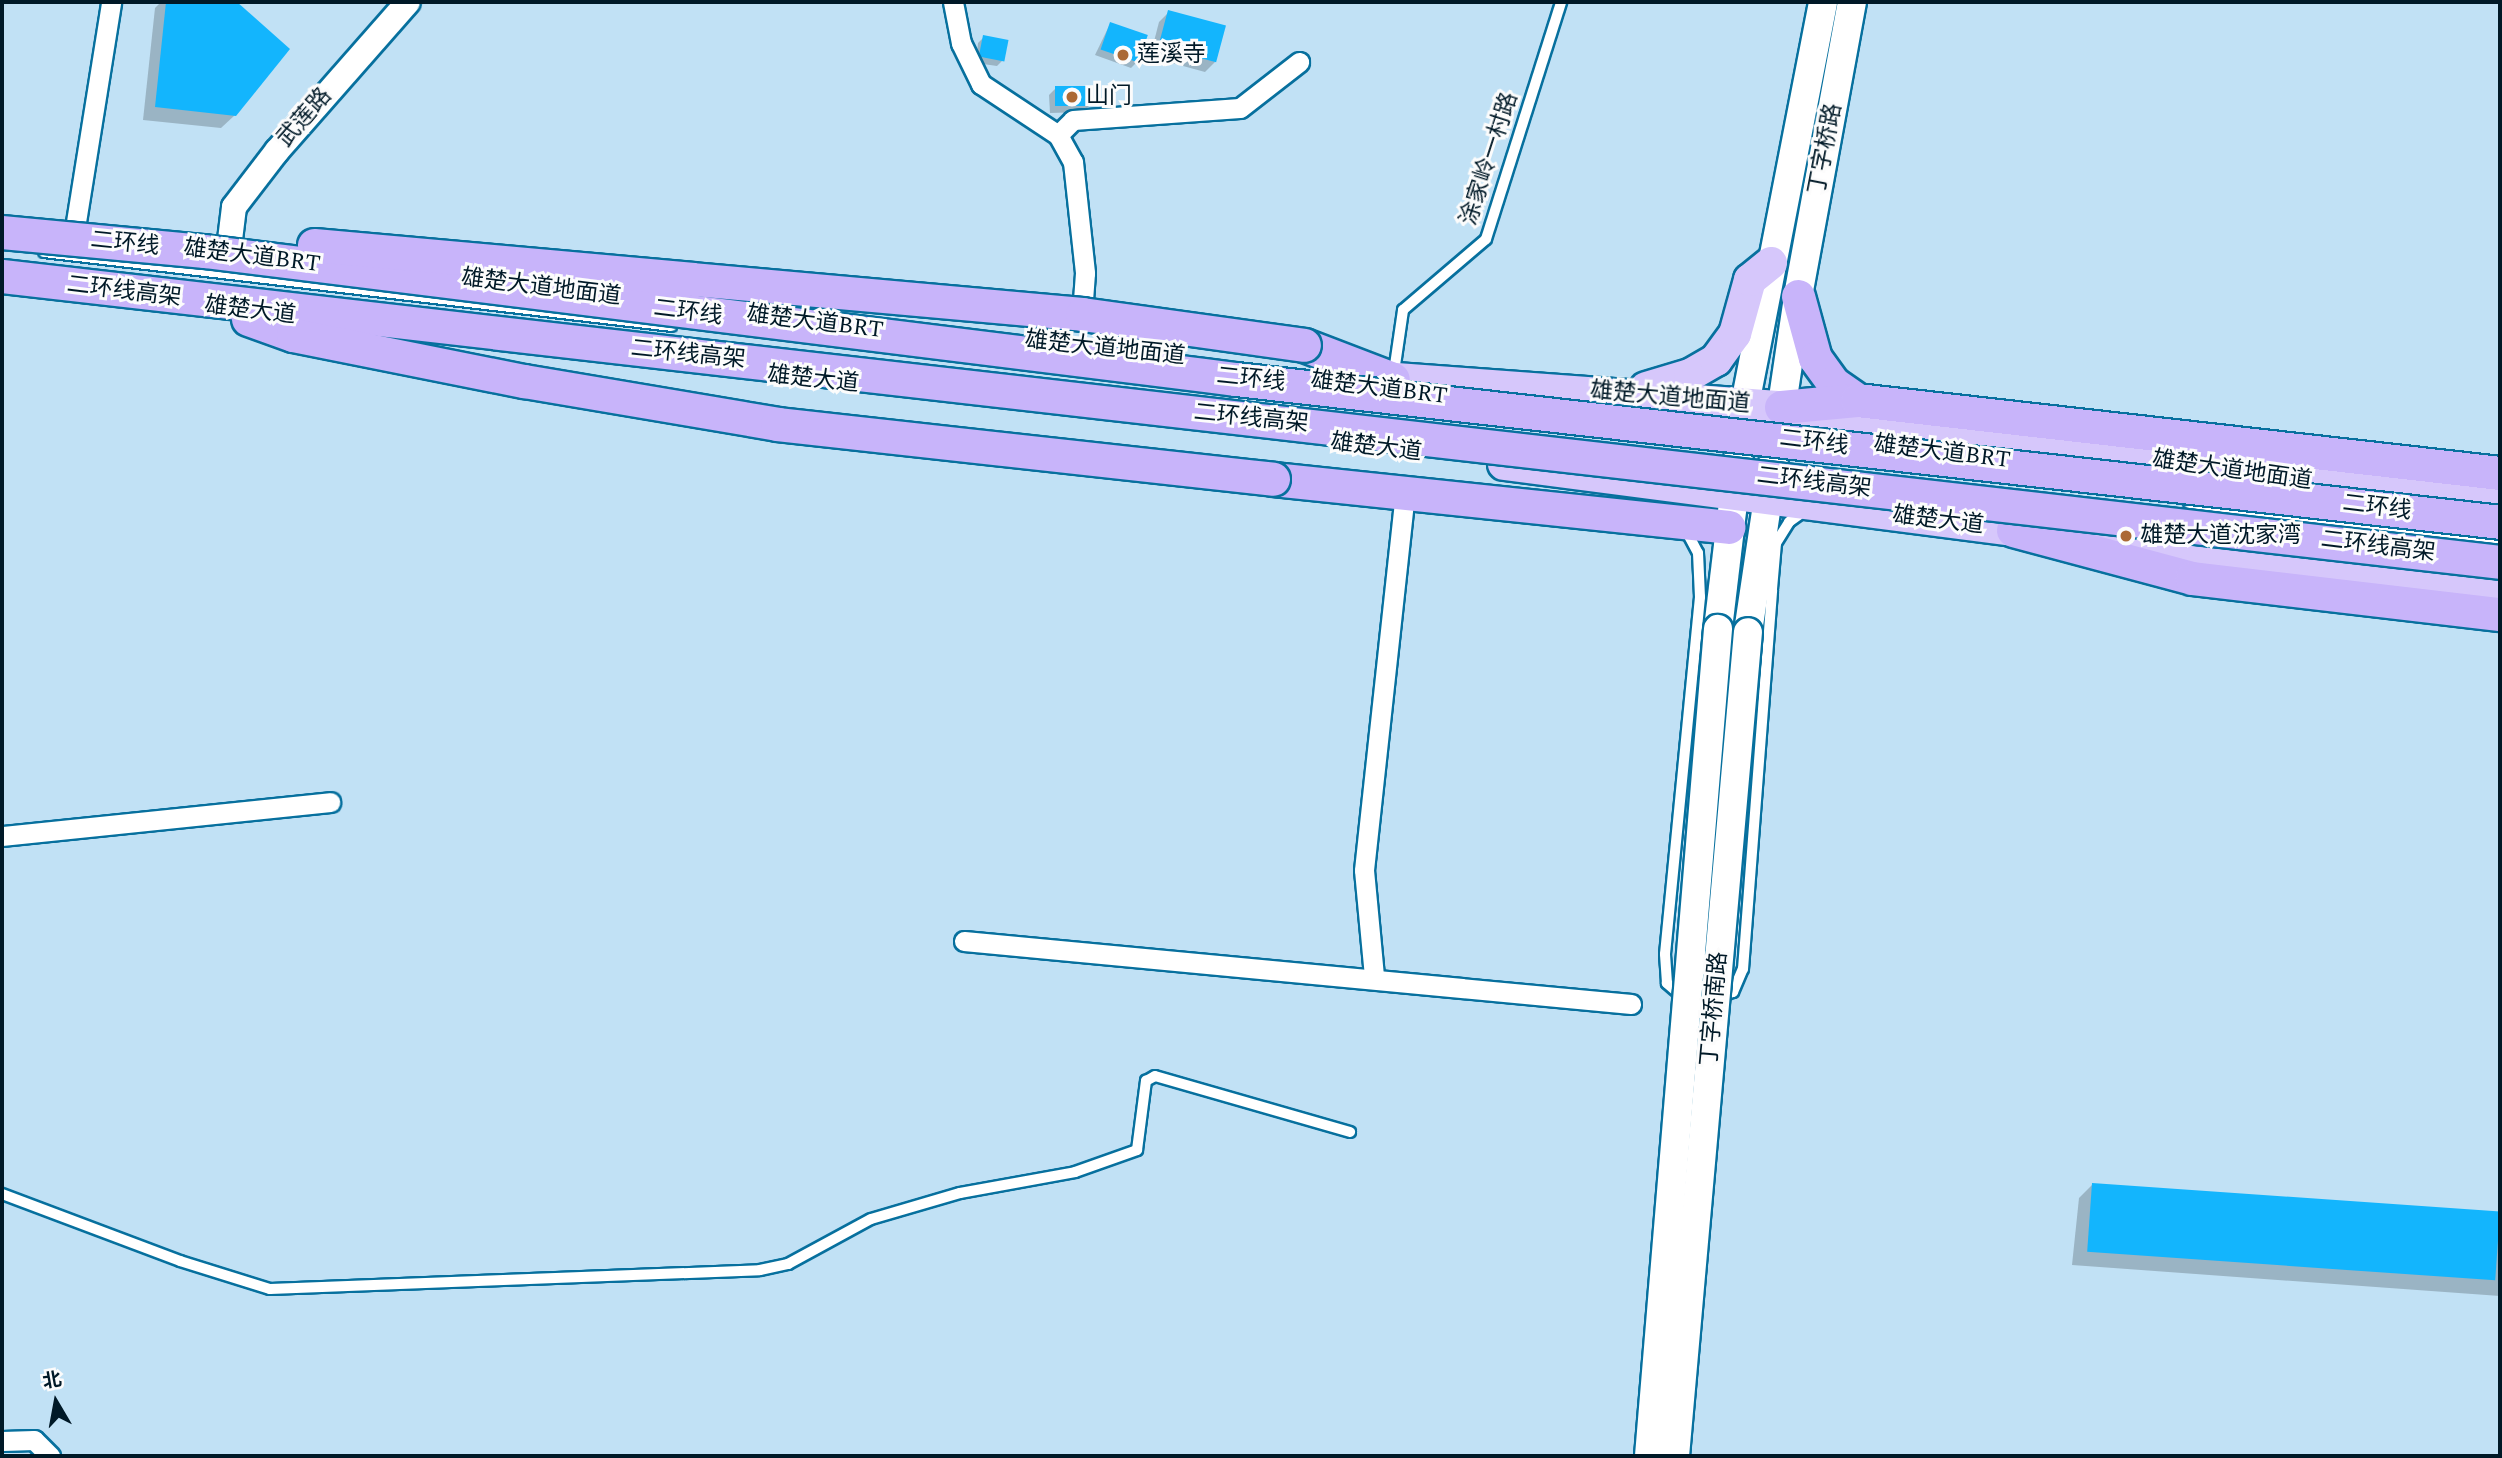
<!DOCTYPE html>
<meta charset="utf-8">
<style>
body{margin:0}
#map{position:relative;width:2502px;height:1458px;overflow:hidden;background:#c1e1f5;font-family:Spectral,"Noto Sans SC",serif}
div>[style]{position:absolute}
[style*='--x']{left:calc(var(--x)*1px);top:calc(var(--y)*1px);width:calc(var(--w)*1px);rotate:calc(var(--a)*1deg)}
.shadow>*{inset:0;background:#0003}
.building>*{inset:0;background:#13b5fd;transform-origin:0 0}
.roads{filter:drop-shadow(2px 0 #07709e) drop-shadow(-2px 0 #07709e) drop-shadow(0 2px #07709e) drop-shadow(0 -2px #07709e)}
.service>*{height:10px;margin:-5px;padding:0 5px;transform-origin:5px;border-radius:5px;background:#fff}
.minor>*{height:19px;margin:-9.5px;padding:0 9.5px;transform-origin:9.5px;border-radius:9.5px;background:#fff}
.tertiary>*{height:24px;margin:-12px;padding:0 12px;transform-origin:12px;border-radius:12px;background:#fff}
.secondary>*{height:28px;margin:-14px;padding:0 14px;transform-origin:14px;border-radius:14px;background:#fff}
.primary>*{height:32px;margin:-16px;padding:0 16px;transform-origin:16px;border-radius:16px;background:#d6c7fb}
.trunk>*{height:33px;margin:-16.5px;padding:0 16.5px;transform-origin:16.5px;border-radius:16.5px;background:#c8b4fa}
.bridges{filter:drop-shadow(2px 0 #07709e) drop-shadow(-2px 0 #07709e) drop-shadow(0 2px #07709e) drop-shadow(0 -2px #07709e)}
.secondary-bridge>*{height:28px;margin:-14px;padding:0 14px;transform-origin:14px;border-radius:14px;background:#fff}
.trunk-bridge>*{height:33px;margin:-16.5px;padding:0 16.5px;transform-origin:16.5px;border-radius:16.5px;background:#c8b4fa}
.dots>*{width:19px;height:19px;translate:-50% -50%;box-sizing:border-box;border:4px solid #fcfcfc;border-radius:50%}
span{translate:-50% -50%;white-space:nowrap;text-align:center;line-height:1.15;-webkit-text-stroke:6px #fcfcfc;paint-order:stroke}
.poi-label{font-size:23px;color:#001927}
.left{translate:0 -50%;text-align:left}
.street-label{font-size:23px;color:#001927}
.frame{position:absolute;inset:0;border:4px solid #001927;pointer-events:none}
.north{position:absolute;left:21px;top:1367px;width:70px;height:70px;-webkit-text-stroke:5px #fcfcfc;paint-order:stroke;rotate:350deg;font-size:19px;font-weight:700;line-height:28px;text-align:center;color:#001927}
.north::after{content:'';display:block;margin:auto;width:24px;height:32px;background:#001927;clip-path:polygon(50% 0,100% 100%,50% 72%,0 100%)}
</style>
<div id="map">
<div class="shadow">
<i style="clip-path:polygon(161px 2px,237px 3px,235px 115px,221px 128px,143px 120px,155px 8px)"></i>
<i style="clip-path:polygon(1169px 12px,1215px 62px,1205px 72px,1150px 57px,1159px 22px)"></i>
<i style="clip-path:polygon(1110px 24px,1137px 62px,1131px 68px,1095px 55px)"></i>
<i style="clip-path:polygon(984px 37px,1003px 60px,997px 66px,976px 63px,978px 43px)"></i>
<i style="clip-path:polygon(1055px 89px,1089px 106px,1083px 112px,1050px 113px,1049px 95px)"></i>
<i style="clip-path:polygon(2092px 1185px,2500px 1214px,2500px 1296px,2072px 1265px,2079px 1198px)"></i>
</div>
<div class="building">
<i style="clip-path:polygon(166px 2px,237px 2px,290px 49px,236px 116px,155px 107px)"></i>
<i style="left:1168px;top:10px;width:60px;height:38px;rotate:15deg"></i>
<i style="left:1110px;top:22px;width:40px;height:29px;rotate:19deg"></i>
<i style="left:983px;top:35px;width:26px;height:22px;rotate:11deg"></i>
<i style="left:1090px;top:86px;width:20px;height:35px;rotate:90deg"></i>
<i style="left:2092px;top:1183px;width:409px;height:69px;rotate:4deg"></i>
</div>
<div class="roads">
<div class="service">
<i style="--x:44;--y:252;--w:632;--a:6.72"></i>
<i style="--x:1394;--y:372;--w:63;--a:-81.7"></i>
<i style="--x:1403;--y:310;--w:109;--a:-40.5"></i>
<i style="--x:1486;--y:239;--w:249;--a:-72.4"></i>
<i style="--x:2189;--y:503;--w:313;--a:7.1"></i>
<i style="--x:1772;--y:589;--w:46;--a:-85"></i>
<i style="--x:1776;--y:543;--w:25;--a:-58"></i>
<i style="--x:1789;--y:522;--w:19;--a:-36"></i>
<i style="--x:1719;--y:997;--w:15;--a:-20"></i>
<i style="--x:1733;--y:992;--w:25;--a:-67"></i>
<i style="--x:1743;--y:969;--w:380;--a:-85.6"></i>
<i style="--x:1772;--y:590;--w:19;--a:-118"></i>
<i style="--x:1684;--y:998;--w:23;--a:-139"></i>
<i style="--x:1667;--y:983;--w:29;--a:-94"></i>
<i style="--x:1665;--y:954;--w:359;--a:-84.4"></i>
<i style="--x:1700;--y:597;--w:44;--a:-92.6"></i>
<i style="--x:1698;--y:553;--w:27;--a:-118"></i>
<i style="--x:2;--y:1194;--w:190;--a:20.6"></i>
<i style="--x:180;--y:1261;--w:94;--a:17.3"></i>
<i style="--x:270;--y:1289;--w:490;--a:-2.2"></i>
<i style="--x:760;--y:1270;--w:29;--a:-12"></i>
<i style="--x:788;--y:1264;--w:94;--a:-28.5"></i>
<i style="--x:871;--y:1219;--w:93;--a:-16.3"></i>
<i style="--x:960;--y:1193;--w:117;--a:-10.3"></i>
<i style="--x:1075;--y:1172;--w:66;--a:-19.5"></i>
<i style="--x:1137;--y:1150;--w:70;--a:-82.6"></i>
<i style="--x:1146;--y:1081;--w:10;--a:-29"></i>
<i style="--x:1155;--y:1076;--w:203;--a:16"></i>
</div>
<div class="minor">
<i style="--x:953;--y:2;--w:42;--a:79"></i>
<i style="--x:961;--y:43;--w:46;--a:64"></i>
<i style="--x:981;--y:84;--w:92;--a:33.5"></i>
<i style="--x:1058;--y:135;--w:31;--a:61"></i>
<i style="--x:1073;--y:162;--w:112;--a:83.8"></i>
<i style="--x:1085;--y:273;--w:41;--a:94.2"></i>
<i style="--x:1058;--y:135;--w:21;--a:-45"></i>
<i style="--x:1073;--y:120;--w:167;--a:-4.1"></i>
<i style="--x:1240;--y:108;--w:75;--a:-37.9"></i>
<i style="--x:75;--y:228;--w:229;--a:-80.9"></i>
<i style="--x:2;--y:836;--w:330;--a:-5.9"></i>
<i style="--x:964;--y:941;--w:670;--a:5.4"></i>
<i style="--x:1374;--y:976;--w:106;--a:-95.4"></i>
<i style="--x:1364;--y:870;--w:380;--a:-83.8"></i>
<i style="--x:2;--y:1441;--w:32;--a:-2"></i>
<i style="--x:34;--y:1440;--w:23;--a:45"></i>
</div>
<div class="tertiary">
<i style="--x:229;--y:248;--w:41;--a:-83"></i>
<i style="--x:234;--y:207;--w:71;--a:-52.5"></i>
<i style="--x:277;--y:151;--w:198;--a:-48.7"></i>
</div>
<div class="secondary">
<i style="--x:1718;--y:629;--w:227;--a:-83.2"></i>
<i style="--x:1745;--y:404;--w:409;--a:-79"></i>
<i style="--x:1748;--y:632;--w:340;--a:-81.5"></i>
<i style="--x:1798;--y:296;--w:299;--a:-79.6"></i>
</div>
<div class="primary">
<i style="--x:1369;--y:377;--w:413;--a:4.2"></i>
<i style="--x:1781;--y:407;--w:726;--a:7.76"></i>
<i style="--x:1646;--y:388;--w:46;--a:-16.5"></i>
<i style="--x:1690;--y:375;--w:30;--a:-30"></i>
<i style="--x:1716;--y:360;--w:32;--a:-54"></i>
<i style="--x:1735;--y:334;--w:56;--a:-74.5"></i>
<i style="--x:1750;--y:280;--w:27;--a:-39"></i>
<i style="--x:1504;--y:464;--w:513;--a:7.39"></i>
<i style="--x:2013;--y:530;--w:490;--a:6.3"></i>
</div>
<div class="trunk">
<i style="--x:1798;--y:296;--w:64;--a:74.7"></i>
<i style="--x:1815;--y:358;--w:31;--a:54"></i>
<i style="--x:1833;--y:383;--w:29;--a:35"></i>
<i style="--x:1304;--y:345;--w:95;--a:20.9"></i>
<i style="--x:1781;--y:407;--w:76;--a:-5.3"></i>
<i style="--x:1857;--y:400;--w:647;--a:6.48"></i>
<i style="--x:1273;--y:479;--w:458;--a:6"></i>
<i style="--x:2013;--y:530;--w:185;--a:15"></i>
<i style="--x:2192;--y:578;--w:310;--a:6.7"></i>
</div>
</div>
<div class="bridges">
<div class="secondary-bridge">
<i style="--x:1649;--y:1456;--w:830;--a:-85.23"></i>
<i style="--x:1675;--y:1456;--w:827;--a:-84.94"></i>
</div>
<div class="trunk-bridge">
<i style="--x:2;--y:232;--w:203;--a:5.4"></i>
<i style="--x:204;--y:251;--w:1040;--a:7.07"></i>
<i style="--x:1236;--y:379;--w:1272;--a:6.45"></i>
<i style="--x:314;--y:245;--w:771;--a:5.13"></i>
<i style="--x:1082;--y:314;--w:224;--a:7.9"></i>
<i style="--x:2;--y:276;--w:2514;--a:6.53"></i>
<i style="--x:248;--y:319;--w:48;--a:19.6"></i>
<i style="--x:293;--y:335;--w:236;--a:11.3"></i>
<i style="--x:524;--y:381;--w:257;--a:9.6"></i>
<i style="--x:777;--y:424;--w:499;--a:6.3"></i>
</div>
</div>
<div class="dots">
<i style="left:1123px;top:55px;background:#ab6935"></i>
<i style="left:1072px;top:97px;background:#ab6935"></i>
<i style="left:2126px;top:536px;background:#ab6935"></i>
</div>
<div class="poi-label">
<span class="left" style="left:1137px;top:55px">莲溪寺</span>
<span class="left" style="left:1086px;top:97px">山门</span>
<span class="left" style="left:2140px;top:536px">雄楚大道沈家湾</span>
</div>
<div class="street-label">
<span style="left:305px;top:118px;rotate:-49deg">武莲路</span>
<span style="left:1826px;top:149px;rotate:-79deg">丁字桥路</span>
<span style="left:1490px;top:159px;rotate:-72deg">涂家岭一村路</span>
<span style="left:125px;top:244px;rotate:6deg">二环线</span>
<span style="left:252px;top:257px;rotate:7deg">雄楚大道BRT</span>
<span style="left:541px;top:288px;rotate:7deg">雄楚大道地面道</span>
<span style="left:124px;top:292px;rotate:7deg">二环线高架</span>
<span style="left:250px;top:311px;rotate:7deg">雄楚大道</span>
<span style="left:688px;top:313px;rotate:7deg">二环线</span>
<span style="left:815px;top:323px;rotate:7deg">雄楚大道BRT</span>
<span style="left:1105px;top:349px;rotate:6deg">雄楚大道地面道</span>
<span style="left:688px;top:355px;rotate:6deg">二环线高架</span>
<span style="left:813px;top:380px;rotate:6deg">雄楚大道</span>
<span style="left:1251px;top:380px;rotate:6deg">二环线</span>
<span style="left:1379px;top:389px;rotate:7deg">雄楚大道BRT</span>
<span style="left:1670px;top:398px;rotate:5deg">雄楚大道地面道</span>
<span style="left:1251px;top:419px;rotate:6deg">二环线高架</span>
<span style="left:1814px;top:443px;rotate:7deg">二环线</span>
<span style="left:1376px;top:448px;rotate:7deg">雄楚大道</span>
<span style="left:1942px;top:453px;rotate:7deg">雄楚大道BRT</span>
<span style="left:2232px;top:471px;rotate:8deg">雄楚大道地面道</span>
<span style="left:1814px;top:483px;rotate:7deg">二环线高架</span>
<span style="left:2377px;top:508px;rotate:7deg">二环线</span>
<span style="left:1938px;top:521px;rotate:7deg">雄楚大道</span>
<span style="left:2378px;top:547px;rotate:7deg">二环线高架</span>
<span style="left:1715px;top:1009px;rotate:-85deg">丁字桥南路</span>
</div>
<div class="frame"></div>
<div class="north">北</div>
</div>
